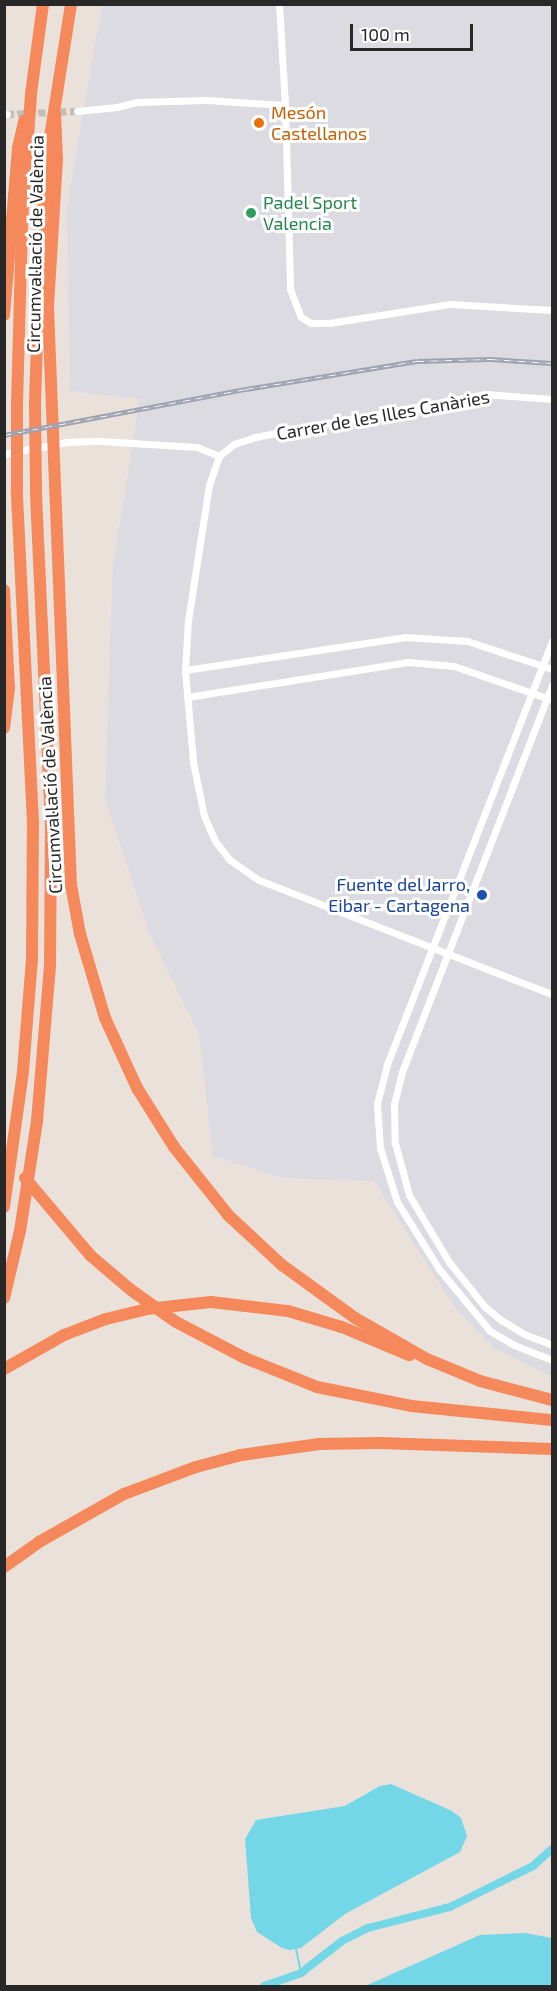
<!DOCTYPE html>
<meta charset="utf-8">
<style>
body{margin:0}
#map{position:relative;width:557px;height:1991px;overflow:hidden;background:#eae1db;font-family:"Exo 2",sans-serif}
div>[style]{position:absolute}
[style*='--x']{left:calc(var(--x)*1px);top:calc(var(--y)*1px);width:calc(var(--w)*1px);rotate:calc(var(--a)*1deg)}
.industrial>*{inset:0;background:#dcdbe2}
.water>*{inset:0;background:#73d7e7}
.stream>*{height:2px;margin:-1px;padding:0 1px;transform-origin:1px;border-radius:1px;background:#73d7e7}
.canal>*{height:8px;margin:-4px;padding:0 4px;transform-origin:4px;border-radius:4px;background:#73d7e7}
.minor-tunnel>*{height:7px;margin-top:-3.5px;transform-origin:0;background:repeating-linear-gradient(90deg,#c3bcb7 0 7px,transparent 0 10.5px)}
.minor>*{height:7px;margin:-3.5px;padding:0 3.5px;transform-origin:3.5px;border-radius:3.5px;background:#fff}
.motorway>*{height:12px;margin:-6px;padding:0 6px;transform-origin:6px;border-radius:6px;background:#f5895b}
.rail>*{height:4.5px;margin-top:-2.25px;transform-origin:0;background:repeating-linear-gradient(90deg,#fff 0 7px,#9ea3b2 0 14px);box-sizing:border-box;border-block:2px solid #9ea3b2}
.dots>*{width:16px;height:16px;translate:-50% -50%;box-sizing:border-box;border:3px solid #fff;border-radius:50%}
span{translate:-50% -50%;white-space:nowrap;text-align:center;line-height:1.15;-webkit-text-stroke:6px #fff;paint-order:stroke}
.food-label{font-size:18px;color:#c56008}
.left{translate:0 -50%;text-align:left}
.leisure-label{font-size:18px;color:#27864d}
.street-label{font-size:18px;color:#282828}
.transit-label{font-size:18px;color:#164399}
.right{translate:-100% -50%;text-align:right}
.frame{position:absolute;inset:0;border:6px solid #282828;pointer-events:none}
.scale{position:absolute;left:350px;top:24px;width:123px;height:27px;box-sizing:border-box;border:3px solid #282828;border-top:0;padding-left:8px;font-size:18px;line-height:21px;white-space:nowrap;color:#282828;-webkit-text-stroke:4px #fff;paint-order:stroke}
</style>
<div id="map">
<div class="industrial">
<i style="clip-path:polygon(102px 5px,552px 5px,552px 1377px,494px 1348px,454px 1306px,374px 1181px,283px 1178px,213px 1156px,199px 1034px,148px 930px,105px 798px,113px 564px,140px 399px,70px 391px,67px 206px)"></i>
</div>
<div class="water">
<i style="clip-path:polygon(391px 1784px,452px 1811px,461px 1818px,467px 1836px,460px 1852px,345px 1914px,301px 1948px,289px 1950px,282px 1948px,257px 1932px,251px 1918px,245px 1839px,256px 1820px,345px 1806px,380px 1786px)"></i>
<i style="clip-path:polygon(525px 1933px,552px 1938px,552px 1986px,365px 1986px,480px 1935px)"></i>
</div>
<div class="stream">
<i style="--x:296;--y:1949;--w:25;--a:78"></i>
</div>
<div class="canal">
<i style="--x:264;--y:1986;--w:39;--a:-19"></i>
<i style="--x:301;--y:1973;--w:52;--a:-38"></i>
<i style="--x:342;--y:1941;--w:29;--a:-27"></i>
<i style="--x:368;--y:1928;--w:85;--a:-14.4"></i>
<i style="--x:450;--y:1907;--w:93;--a:-26.3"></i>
<i style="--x:533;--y:1866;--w:25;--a:-42"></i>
</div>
<div class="minor-tunnel">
<i style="--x:7;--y:114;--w:70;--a:-2.5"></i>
</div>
<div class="minor">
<i style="--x:279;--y:4;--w:101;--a:86.6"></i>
<i style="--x:285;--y:105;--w:184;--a:88.4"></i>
<i style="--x:290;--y:289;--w:30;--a:69"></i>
<i style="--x:301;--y:317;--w:12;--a:31"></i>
<i style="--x:311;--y:323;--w:18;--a:0"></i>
<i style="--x:329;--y:323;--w:122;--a:-8.9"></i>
<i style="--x:450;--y:304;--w:102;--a:3.4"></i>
<i style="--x:77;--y:111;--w:40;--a:-5.7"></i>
<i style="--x:117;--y:107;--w:21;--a:-14"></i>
<i style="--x:137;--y:102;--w:70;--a:-1.6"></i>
<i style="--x:207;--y:100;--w:78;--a:3.7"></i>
<i style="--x:4;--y:114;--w:3;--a:0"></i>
<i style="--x:4;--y:454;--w:64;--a:-10.8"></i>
<i style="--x:67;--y:442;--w:33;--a:-2"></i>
<i style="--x:100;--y:441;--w:97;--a:3.5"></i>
<i style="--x:197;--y:447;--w:24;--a:22"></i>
<i style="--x:219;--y:456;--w:31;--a:109"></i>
<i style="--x:209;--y:485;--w:137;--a:98.8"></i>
<i style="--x:188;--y:620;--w:50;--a:93.4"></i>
<i style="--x:185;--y:670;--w:92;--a:85"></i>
<i style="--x:193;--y:762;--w:55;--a:78.5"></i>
<i style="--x:204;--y:816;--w:27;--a:66"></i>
<i style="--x:215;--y:841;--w:24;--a:52"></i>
<i style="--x:230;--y:860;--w:35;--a:35"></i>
<i style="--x:259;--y:880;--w:314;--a:21.3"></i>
<i style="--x:219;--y:456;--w:19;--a:-39"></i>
<i style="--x:234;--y:444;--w:22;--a:-18"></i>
<i style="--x:255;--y:437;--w:233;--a:-10.6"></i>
<i style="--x:484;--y:394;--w:68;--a:4.2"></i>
<i style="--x:552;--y:641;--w:455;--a:111.3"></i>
<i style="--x:387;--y:1065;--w:40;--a:104.4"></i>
<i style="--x:377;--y:1104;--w:44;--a:86.1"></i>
<i style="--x:380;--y:1148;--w:57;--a:72.5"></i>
<i style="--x:397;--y:1202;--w:79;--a:57.9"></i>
<i style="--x:439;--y:1269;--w:80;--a:50.6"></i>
<i style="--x:490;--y:1331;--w:28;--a:30"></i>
<i style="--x:514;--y:1345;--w:41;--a:21.5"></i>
<i style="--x:185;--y:670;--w:222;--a:-8.5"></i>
<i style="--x:405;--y:637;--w:62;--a:3.7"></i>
<i style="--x:467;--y:641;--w:89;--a:18.2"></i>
<i style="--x:552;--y:685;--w:415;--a:111.2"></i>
<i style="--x:402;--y:1072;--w:33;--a:104"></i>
<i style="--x:394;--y:1104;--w:39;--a:89"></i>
<i style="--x:395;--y:1143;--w:54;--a:74.9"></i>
<i style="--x:409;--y:1195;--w:78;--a:59.2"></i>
<i style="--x:449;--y:1262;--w:58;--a:51.3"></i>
<i style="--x:485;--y:1307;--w:21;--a:39"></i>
<i style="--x:501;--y:1320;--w:27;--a:31"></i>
<i style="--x:524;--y:1334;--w:30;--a:21"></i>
<i style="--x:187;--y:697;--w:224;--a:-9"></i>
<i style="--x:408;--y:662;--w:46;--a:5"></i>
<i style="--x:454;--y:666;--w:104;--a:19.1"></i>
</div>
<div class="motorway">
<i style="--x:55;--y:114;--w:45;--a:87.5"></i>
<i style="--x:57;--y:159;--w:149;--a:93.5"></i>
<i style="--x:48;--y:308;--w:577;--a:87.72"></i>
<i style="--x:71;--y:885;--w:50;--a:79.6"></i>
<i style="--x:80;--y:934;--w:88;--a:73.4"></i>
<i style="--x:105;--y:1018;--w:77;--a:65.4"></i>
<i style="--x:137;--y:1088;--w:70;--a:57.9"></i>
<i style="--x:174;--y:1147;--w:87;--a:51.5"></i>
<i style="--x:228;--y:1215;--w:74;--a:42.8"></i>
<i style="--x:282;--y:1265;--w:90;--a:36"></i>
<i style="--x:355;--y:1318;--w:83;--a:29.7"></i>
<i style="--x:427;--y:1359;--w:57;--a:22.5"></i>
<i style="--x:480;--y:1381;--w:74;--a:14.8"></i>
<i style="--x:4;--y:315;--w:168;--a:-85.2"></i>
<i style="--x:18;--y:148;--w:28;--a:-77"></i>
<i style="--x:4;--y:590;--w:98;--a:87.1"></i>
<i style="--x:9;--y:688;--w:40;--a:97.1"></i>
<i style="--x:25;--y:1178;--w:102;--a:49.8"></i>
<i style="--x:91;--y:1256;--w:52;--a:40.4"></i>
<i style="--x:131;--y:1290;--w:55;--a:35.4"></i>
<i style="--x:176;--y:1322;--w:78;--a:27.6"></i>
<i style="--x:245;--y:1358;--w:78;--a:21.9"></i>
<i style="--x:317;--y:1387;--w:96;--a:11.4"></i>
<i style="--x:411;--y:1406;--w:142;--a:5.7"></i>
<i style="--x:4;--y:1207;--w:137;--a:-82"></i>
<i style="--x:23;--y:1071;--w:112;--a:-85.4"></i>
<i style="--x:32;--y:959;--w:136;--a:-89.6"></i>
<i style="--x:33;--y:823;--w:333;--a:-92.8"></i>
<i style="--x:17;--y:490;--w:87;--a:-90"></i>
<i style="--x:17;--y:403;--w:180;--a:-88.4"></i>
<i style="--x:22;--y:223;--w:129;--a:-86"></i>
<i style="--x:31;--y:94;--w:91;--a:-82.4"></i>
<i style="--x:4;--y:1298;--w:69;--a:-76.6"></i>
<i style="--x:20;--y:1231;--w:111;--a:-81.2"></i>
<i style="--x:37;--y:1121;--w:157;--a:-85.2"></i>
<i style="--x:50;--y:965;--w:140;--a:-89.6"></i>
<i style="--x:51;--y:825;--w:336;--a:-92.6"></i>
<i style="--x:36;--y:489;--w:87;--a:-90.7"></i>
<i style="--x:35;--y:402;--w:178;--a:-88.1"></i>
<i style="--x:41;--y:224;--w:68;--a:-85"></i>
<i style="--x:47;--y:156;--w:154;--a:-81"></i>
<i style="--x:4;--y:1369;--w:69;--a:-29.5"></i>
<i style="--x:64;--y:1335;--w:45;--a:-20.9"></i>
<i style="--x:106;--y:1319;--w:42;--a:-13.7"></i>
<i style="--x:147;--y:1309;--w:64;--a:-6.2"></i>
<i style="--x:211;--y:1302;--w:78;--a:6.7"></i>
<i style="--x:288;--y:1311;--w:56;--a:16.5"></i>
<i style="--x:342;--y:1327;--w:73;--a:22.7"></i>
<i style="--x:4;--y:1567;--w:43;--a:-35.5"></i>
<i style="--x:39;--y:1542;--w:98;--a:-29.5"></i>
<i style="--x:124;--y:1494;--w:77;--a:-20.6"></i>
<i style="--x:196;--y:1467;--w:47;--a:-14.9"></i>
<i style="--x:241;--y:1455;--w:79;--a:-8"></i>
<i style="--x:319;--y:1444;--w:61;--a:-0.9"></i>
<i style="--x:380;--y:1443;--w:172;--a:2"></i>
</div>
<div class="rail">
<i style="--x:4;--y:435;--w:246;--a:-10.8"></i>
<i style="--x:246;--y:389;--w:173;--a:-9.3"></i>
<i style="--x:417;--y:361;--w:73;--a:-1.6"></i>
<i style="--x:490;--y:359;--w:62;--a:3.7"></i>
</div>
<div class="dots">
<i style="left:259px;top:123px;background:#e8710a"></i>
<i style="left:251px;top:213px;background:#2e9e5b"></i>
<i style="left:482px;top:895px;background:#1a4fb4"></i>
</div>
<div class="food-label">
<span class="left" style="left:271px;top:123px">Mesón<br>Castellanos</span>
</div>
<div class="leisure-label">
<span class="left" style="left:263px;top:213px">Padel Sport<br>Valencia</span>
</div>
<div class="street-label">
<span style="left:35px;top:244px;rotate:-89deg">Circumval·lació de València</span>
<span style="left:383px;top:415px;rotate:-10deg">Carrer de les Illes Canàries</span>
<span style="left:50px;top:785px;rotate:-93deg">Circumval·lació de València</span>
</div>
<div class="transit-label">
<span class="right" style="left:470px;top:895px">Fuente del Jarro,<br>Eibar - Cartagena</span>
</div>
<div class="frame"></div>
<div class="scale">100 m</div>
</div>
